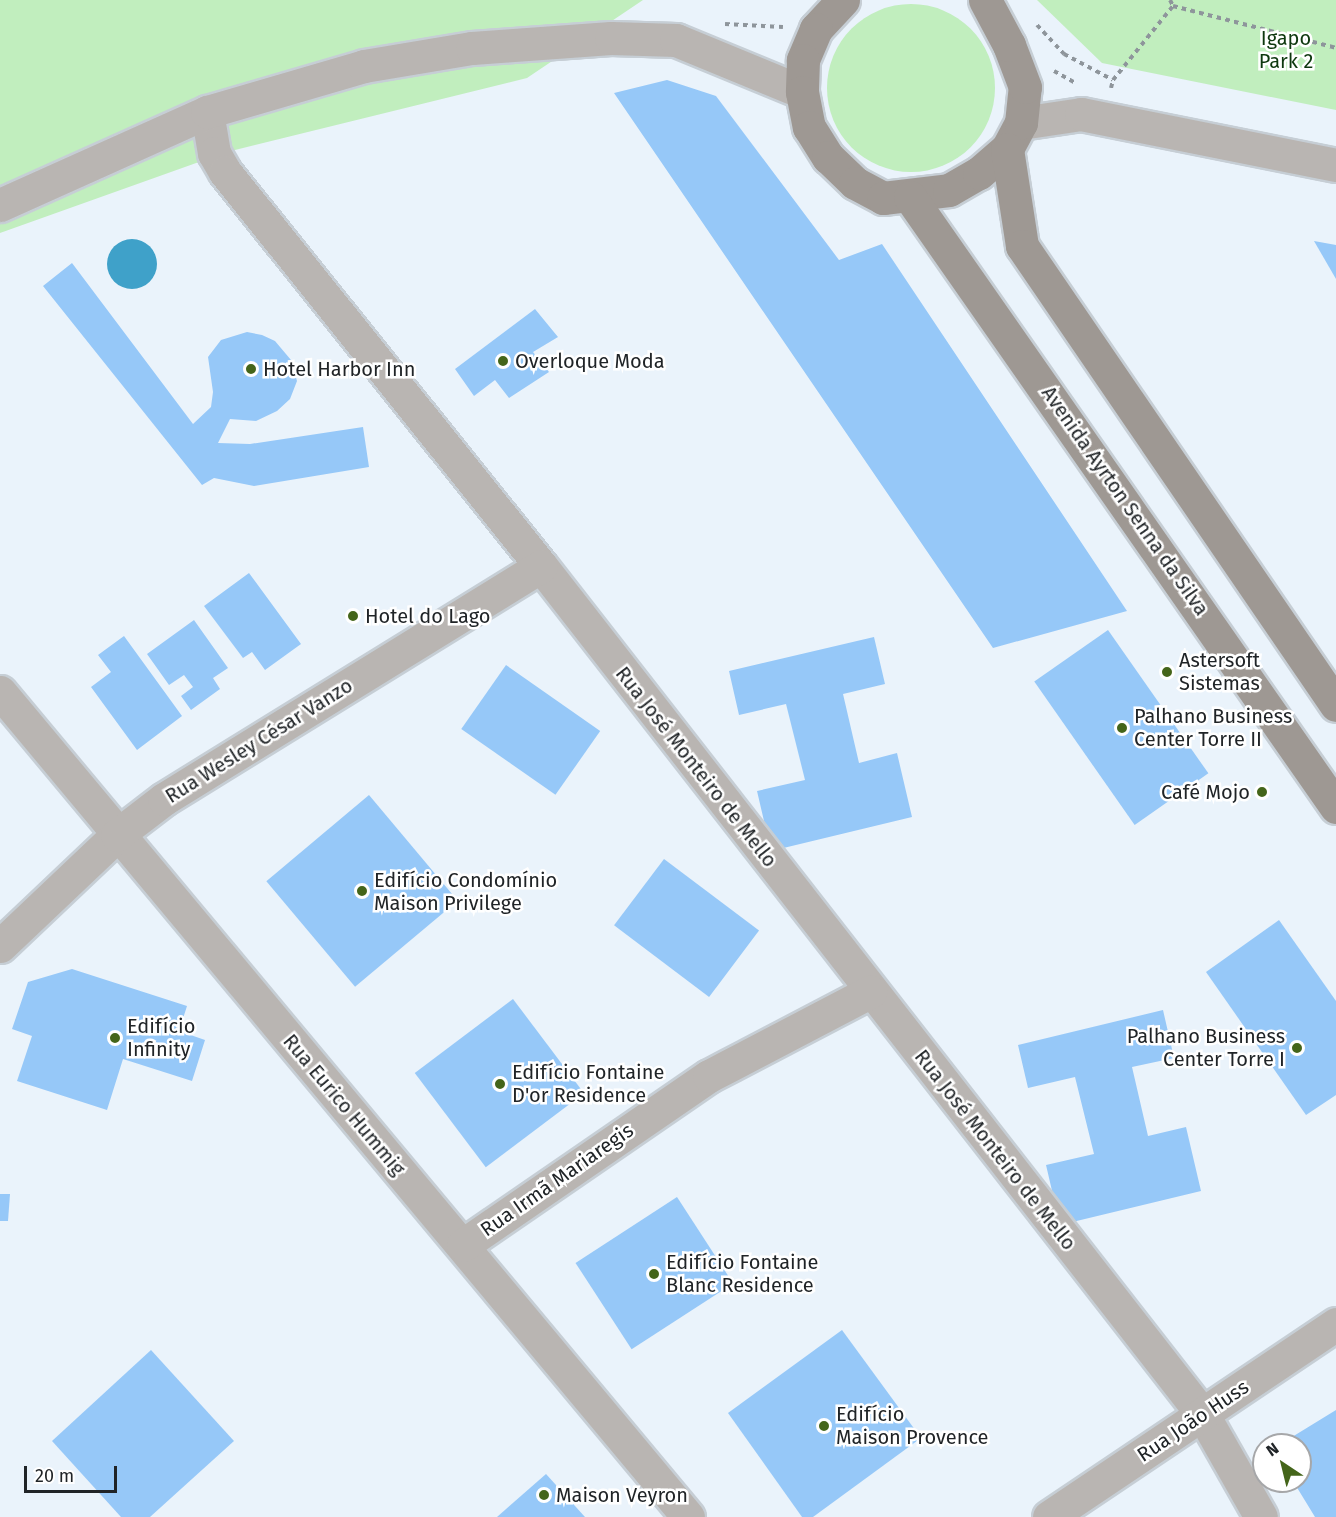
<!DOCTYPE html>
<meta charset="utf-8">
<style>
body{margin:0}
#map{position:relative;width:1336px;height:1517px;overflow:hidden;background:#eaf3fb;font-family:"Fira Sans",sans-serif}
div>[style]{position:absolute}
[style*='--x']{left:calc(var(--x)*1px);top:calc(var(--y)*1px);width:calc(var(--w)*1px);rotate:calc(var(--a)*1deg)}
.green>*{inset:0;background:#c1eebe}
.round{border-radius:50%}
.water>*{inset:0;background:#3fa1c9}
.building>*{inset:0;background:#96c8f8;transform-origin:0 0}
.path>*{height:4px;margin-top:-2px;transform-origin:0;background:repeating-linear-gradient(90deg,#8e959b 0 4.5px,transparent 0 9px)}
.roads{filter:drop-shadow(2px 0 #c6ced5) drop-shadow(-2px 0 #c6ced5) drop-shadow(0 2px #c6ced5) drop-shadow(0 -2px #c6ced5)}
.street>*{height:33px;margin:-16.5px;padding:0 16.5px;transform-origin:16.5px;border-radius:16.5px;background:#b9b5b2}
.secondary>*{height:33px;margin:-16.5px;padding:0 16.5px;transform-origin:16.5px;border-radius:16.5px;background:#9e9893}
.dots>*{width:16px;height:16px;translate:-50% -50%;box-sizing:border-box;border:3px solid #fff;border-radius:50%}
span{translate:-50% -50%;white-space:nowrap;text-align:center;line-height:1.15;-webkit-text-stroke:5px #fff;paint-order:stroke}
.park-label{font-size:20px;color:#0e380f}
.poi-label{font-size:20px;color:#202427}
.left{translate:0 -50%;text-align:left}
.right{translate:-100% -50%;text-align:right}
.street-label{font-size:20px;color:#202427}
.north{position:absolute;left:1252px;top:1433px;width:60px;height:60px;box-sizing:border-box;background:#fff;border:2px solid #a6a7a9;border-radius:50%;rotate:325deg;font-size:16px;font-weight:700;line-height:24px;text-align:center;color:#202427}
.north::after{content:'';display:block;margin:auto;width:21px;height:27px;background:#44651a;clip-path:polygon(50% 0,100% 100%,50% 72%,0 100%)}
.scale{position:absolute;left:24px;top:1466px;width:93px;height:27px;box-sizing:border-box;border:3px solid #202427;border-top:0;padding-left:8px;font-size:18px;line-height:21px;white-space:nowrap;color:#202427;-webkit-text-stroke:4px #fff;paint-order:stroke}
</style>
<div id="map">
<div class="green">
<i style="clip-path:polygon(0 0,643px 0,527px 78px,227px 152px,0 233px)"></i>
<i style="clip-path:polygon(1037px 0,1336px 0,1336px 110px,1102px 63px)"></i>
<i class="round" style="left:827px;top:4px;width:168px;height:168px"></i>
</div>
<div class="water">
<i class="round" style="left:107px;top:239px;width:50px;height:50px"></i>
</div>
<div class="building">
<i style="clip-path:polygon(667px 80px,716px 96px,839px 260px,882px 244px,1127px 611px,993px 648px,614px 93px)"></i>
<i style="clip-path:polygon(1314px 241px,1336px 245px,1336px 279px)"></i>
<i style="clip-path:polygon(72px 263px,193px 424px,211px 407px,213px 392px,208px 357px,221px 340px,247px 332px,262px 335px,275px 341px,291px 360px,297px 381px,290px 399px,277px 411px,256px 421px,230px 419px,218px 443px,250px 444px,363px 427px,369px 467px,254px 486px,214px 478px,202px 485px,43px 286px)"></i>
<i style="clip-path:polygon(535px 309px,558px 337px,533px 352px,549px 372px,509px 398px,495px 380px,474px 396px,455px 369px)"></i>
<i style="clip-path:polygon(249px 573px,301px 644px,265px 670px,252px 652px,243px 658px,204px 606px)"></i>
<i style="clip-path:polygon(194px 620px,228px 668px,213px 678px,220px 689px,191px 710px,181px 696px,193px 687px,184px 675px,169px 685px,147px 654px)"></i>
<i style="left:1108px;top:630px;width:175px;height:90px;rotate:55deg"></i>
<i style="clip-path:polygon(124px 636px,182px 716px,137px 750px,91px 687px,111px 672px,98px 655px)"></i>
<i style="clip-path:polygon(874px 637px,885px 684px,843px 694px,859px 763px,897px 753px,912px 817px,771px 851px,757px 791px,805px 780px,786px 704px,739px 715px,729px 671px)"></i>
<i style="left:506px;top:665px;width:115px;height:78px;rotate:35deg"></i>
<i style="left:369px;top:795px;width:138px;height:134px;rotate:50deg"></i>
<i style="left:664px;top:859px;width:119px;height:83px;rotate:37deg"></i>
<i style="clip-path:polygon(1279px 920px,1336px 1001px,1336px 1095px,1306px 1115px,1206px 972px)"></i>
<i style="clip-path:polygon(72px 969px,187px 1006px,179px 1031px,205px 1040px,192px 1081px,123px 1059px,107px 1110px,17px 1081px,32px 1036px,12px 1029px,28px 982px)"></i>
<i style="left:513px;top:999px;width:118px;height:123px;rotate:53deg"></i>
<i style="clip-path:polygon(1163px 1010px,1174px 1058px,1132px 1067px,1148px 1136px,1186px 1127px,1201px 1191px,1060px 1225px,1046px 1165px,1094px 1154px,1075px 1077px,1028px 1088px,1018px 1045px)"></i>
<i style="clip-path:polygon(0 1194px,10px 1194px,8px 1221px,0 1221px)"></i>
<i style="left:677px;top:1197px;width:103px;height:121px;rotate:57deg"></i>
<i style="clip-path:polygon(842px 1330px,921px 1438px,813px 1517px,802px 1517px,728px 1413px)"></i>
<i style="clip-path:polygon(151px 1350px,234px 1441px,150px 1517px,121px 1517px,52px 1441px)"></i>
<i style="clip-path:polygon(1336px 1410px,1336px 1517px,1315px 1517px,1293px 1481px,1300px 1481px,1300px 1445px,1279px 1445px)"></i>
<i style="clip-path:polygon(546px 1474px,585px 1517px,497px 1517px)"></i>
</div>
<div class="path">
<i style="--x:1170;--y:0;--w:7;--a:63"></i>
<i style="--x:1173;--y:6;--w:168;--a:14.4"></i>
<i style="--x:725;--y:24;--w:58;--a:3"></i>
<i style="--x:1037;--y:25;--w:40;--a:47"></i>
<i style="--x:1064;--y:54;--w:55;--a:28"></i>
<i style="--x:1054;--y:71;--w:23;--a:29"></i>
<i style="--x:1111;--y:88;--w:8;--a:-76"></i>
<i style="--x:1113;--y:80;--w:95;--a:-51"></i>
</div>
<div class="roads">
<div class="street">
<i style="--x:207;--y:112;--w:42;--a:80.3"></i>
<i style="--x:214;--y:153;--w:22;--a:60"></i>
<i style="--x:225;--y:172;--w:505;--a:51.27"></i>
<i style="--x:541;--y:566;--w:1077;--a:52.06"></i>
<i style="--x:1203;--y:1415;--w:117;--a:60.4"></i>
<i style="--x:1021;--y:123;--w:61;--a:-8.5"></i>
<i style="--x:1081;--y:114;--w:260;--a:11.3"></i>
<i style="--x:0;--y:205;--w:227;--a:-24.2"></i>
<i style="--x:207;--y:112;--w:164;--a:-16.3"></i>
<i style="--x:364;--y:66;--w:109;--a:-9.5"></i>
<i style="--x:472;--y:48;--w:139;--a:-4.1"></i>
<i style="--x:611;--y:38;--w:65;--a:1.8"></i>
<i style="--x:676;--y:40;--w:136;--a:22.4"></i>
<i style="--x:0;--y:692;--w:1074;--a:50.17"></i>
<i style="--x:0;--y:946;--w:161;--a:-43.5"></i>
<i style="--x:117;--y:835;--w:59;--a:-37.5"></i>
<i style="--x:164;--y:799;--w:443;--a:-31.7"></i>
<i style="--x:463;--y:1245;--w:298;--a:-34.5"></i>
<i style="--x:709;--y:1076;--w:182;--a:-27.6"></i>
<i style="--x:1049;--y:1517;--w:346;--a:-33.9"></i>
</div>
<div class="secondary">
<i style="--x:843;--y:0;--w:40;--a:133"></i>
<i style="--x:816;--y:29;--w:34;--a:113"></i>
<i style="--x:803;--y:60;--w:32;--a:92"></i>
<i style="--x:802;--y:92;--w:36;--a:79"></i>
<i style="--x:809;--y:127;--w:36;--a:58"></i>
<i style="--x:828;--y:157;--w:37;--a:44"></i>
<i style="--x:855;--y:183;--w:32;--a:28"></i>
<i style="--x:883;--y:198;--w:66;--a:-6.9"></i>
<i style="--x:949;--y:190;--w:34;--a:-30"></i>
<i style="--x:979;--y:173;--w:37;--a:-41"></i>
<i style="--x:1007;--y:149;--w:30;--a:-62"></i>
<i style="--x:1021;--y:123;--w:36;--a:-84"></i>
<i style="--x:1025;--y:87;--w:45;--a:-110.9"></i>
<i style="--x:1009;--y:45;--w:51;--a:-118.1"></i>
<i style="--x:1007;--y:149;--w:98;--a:81.2"></i>
<i style="--x:1022;--y:246;--w:556;--a:55.62"></i>
<i style="--x:910;--y:197;--w:744;--a:55.07"></i>
</div>
</div>
<div class="dots">
<i style="left:503px;top:361px;background:#44651a"></i>
<i style="left:251px;top:369px;background:#44651a"></i>
<i style="left:353px;top:616px;background:#44651a"></i>
<i style="left:1167px;top:672px;background:#44651a"></i>
<i style="left:1122px;top:728px;background:#44651a"></i>
<i style="left:1262px;top:792px;background:#44651a"></i>
<i style="left:362px;top:891px;background:#44651a"></i>
<i style="left:115px;top:1038px;background:#44651a"></i>
<i style="left:1297px;top:1048px;background:#44651a"></i>
<i style="left:500px;top:1084px;background:#44651a"></i>
<i style="left:654px;top:1274px;background:#44651a"></i>
<i style="left:824px;top:1426px;background:#44651a"></i>
<i style="left:544px;top:1495px;background:#44651a"></i>
</div>
<div class="park-label">
<span style="left:1286px;top:50px">Igapo<br>Park 2</span>
</div>
<div class="poi-label">
<span class="left" style="left:515px;top:361px">Overloque Moda</span>
<span class="left" style="left:263px;top:369px">Hotel Harbor Inn</span>
<span class="left" style="left:365px;top:616px">Hotel do Lago</span>
<span class="left" style="left:1179px;top:672px">Astersoft<br>Sistemas</span>
<span class="left" style="left:1134px;top:728px">Palhano Business<br>Center Torre II</span>
<span class="right" style="left:1250px;top:792px">Café Mojo</span>
<span class="left" style="left:374px;top:892px">Edifício Condomínio<br>Maison Privilege</span>
<span class="left" style="left:127px;top:1038px">Edifício<br>Infinity</span>
<span class="right" style="left:1285px;top:1048px">Palhano Business<br>Center Torre I</span>
<span class="left" style="left:512px;top:1084px">Edifício Fontaine<br>D'or Residence</span>
<span class="left" style="left:666px;top:1274px">Edifício Fontaine<br>Blanc Residence</span>
<span class="left" style="left:836px;top:1426px">Edifício<br>Maison Provence</span>
<span class="left" style="left:556px;top:1495px">Maison Veyron</span>
</div>
<div class="street-label">
<span style="left:1125px;top:501px;rotate:55deg">Avenida Ayrton Senna da Silva</span>
<span style="left:259px;top:741px;rotate:-32deg">Rua Wesley César Vanzo</span>
<span style="left:696px;top:767px;rotate:52deg">Rua José Monteiro de Mello</span>
<span style="left:344px;top:1105px;rotate:50deg">Rua Eurico Hummig</span>
<span style="left:995px;top:1150px;rotate:52deg">Rua José Monteiro de Mello</span>
<span style="left:557px;top:1180px;rotate:-35deg">Rua Irmã Mariaregis</span>
<span style="left:1193px;top:1421px;rotate:-34deg">Rua João Huss</span>
</div>
<div class="north">N</div>
<div class="scale">20 m</div>
</div>
